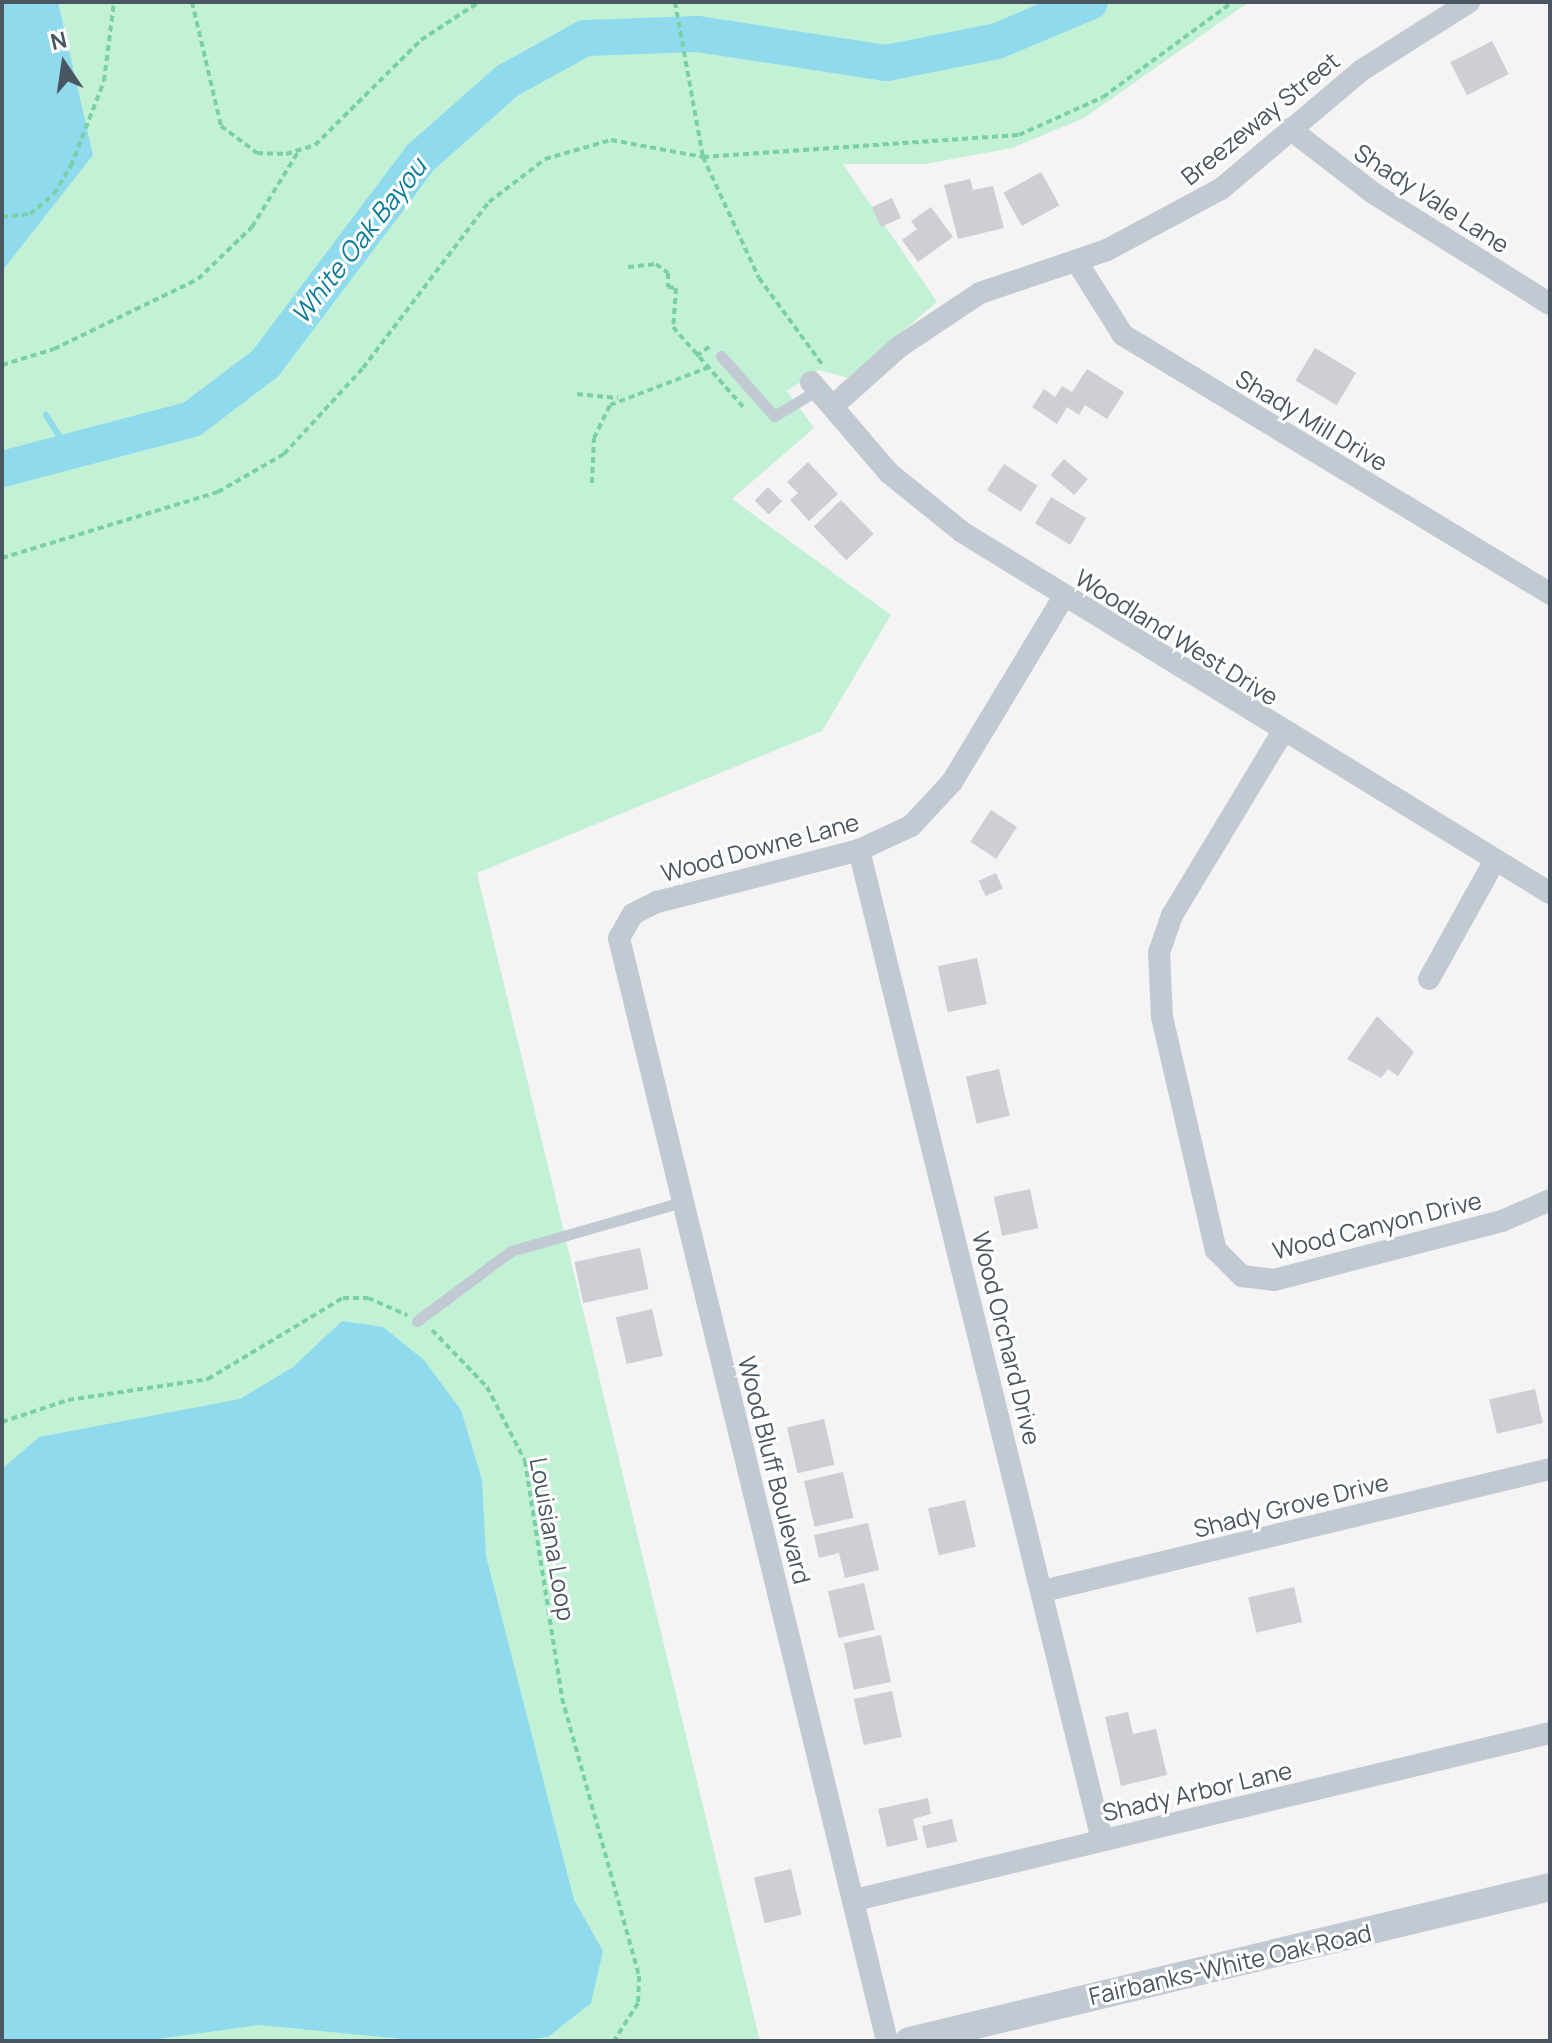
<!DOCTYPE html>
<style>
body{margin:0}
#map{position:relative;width:1552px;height:2043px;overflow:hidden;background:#f5f3f3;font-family:Manrope,sans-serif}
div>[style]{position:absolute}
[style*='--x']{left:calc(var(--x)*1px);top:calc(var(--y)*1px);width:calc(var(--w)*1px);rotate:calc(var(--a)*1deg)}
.green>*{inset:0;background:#c3f1d5}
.water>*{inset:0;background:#90daee}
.stream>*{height:6px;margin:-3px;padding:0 3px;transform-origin:3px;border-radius:3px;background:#90daee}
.river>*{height:36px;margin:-18px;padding:0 18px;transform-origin:18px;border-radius:18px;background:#90daee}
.building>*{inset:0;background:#cdcfd5;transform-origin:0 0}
.path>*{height:4px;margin-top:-2px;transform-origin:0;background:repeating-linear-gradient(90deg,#7ad0a6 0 6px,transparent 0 10px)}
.service>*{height:11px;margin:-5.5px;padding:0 5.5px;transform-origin:5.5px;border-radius:5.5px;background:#c1cad2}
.minor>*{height:22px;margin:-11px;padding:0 11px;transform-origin:11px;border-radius:11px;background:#c1cad2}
.tertiary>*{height:28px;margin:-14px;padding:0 14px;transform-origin:14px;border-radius:14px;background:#c1cad2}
span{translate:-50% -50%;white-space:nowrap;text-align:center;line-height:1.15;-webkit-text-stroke:6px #fff;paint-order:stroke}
.street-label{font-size:24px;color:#4a5661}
.water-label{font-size:26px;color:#0c7c9b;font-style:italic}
.frame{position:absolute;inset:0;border:4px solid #4a5661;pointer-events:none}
.north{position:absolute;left:24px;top:24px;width:80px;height:80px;-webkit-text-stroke:6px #fff;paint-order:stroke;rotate:347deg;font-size:22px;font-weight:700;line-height:32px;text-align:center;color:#4a5661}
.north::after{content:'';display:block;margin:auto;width:28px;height:36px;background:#4a5661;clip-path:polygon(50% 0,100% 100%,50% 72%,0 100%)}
</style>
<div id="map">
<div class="green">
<i style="clip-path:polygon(2px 2px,1249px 2px,1084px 118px,1012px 148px,925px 164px,843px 164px,937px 302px,848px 378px,819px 370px,787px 391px,814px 428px,732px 499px,891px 615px,822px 731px,477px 873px,760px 2041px,2px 2041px)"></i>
</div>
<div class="water">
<i style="clip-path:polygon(2px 2px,58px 2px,93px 155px,2px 271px)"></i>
<i style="clip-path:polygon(342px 1321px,383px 1327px,424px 1360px,461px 1410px,482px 1480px,486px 1556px,574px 1900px,603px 1951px,591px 2003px,548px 2037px,513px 2041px,423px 2041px,259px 2025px,143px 2041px,2px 2041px,2px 1469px,39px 1437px,240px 1399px,293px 1367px)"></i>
</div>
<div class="stream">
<i style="--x:46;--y:415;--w:44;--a:58.1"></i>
</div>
<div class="river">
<i style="--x:2;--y:469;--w:196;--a:-14.7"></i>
<i style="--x:192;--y:419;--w:91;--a:-37"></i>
<i style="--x:265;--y:364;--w:258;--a:-53"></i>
<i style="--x:420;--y:158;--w:116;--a:-41.5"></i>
<i style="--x:507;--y:81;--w:89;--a:-28.9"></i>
<i style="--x:585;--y:38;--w:113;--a:-2"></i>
<i style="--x:698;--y:34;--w:190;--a:8.8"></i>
<i style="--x:886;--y:63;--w:113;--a:-11.2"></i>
<i style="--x:997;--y:41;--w:101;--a:-22.8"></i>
</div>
<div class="building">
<i style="left:1492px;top:41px;width:37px;height:47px;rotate:63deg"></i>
<i style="left:1041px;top:172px;width:38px;height:43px;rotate:61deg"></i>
<i style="clip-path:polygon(970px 179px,973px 190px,993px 186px,1004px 228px,958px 239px,944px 185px)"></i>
<i style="left:892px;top:198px;width:22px;height:22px;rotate:66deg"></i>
<i style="clip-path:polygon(931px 207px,953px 237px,918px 262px,902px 240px,917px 229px,911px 221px)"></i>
<i style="left:1315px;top:348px;width:48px;height:38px;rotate:31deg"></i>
<i style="clip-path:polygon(1087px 369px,1124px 392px,1107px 419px,1085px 405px,1079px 415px,1067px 407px,1057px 424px,1032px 407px,1044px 389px,1055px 397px,1062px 386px,1072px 392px)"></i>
<i style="left:1064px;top:459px;width:31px;height:21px;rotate:40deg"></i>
<i style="clip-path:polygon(808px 462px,838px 494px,809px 521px,790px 500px,798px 493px,787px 482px)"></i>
<i style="left:1004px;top:464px;width:40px;height:31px;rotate:33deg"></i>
<i style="left:768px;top:487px;width:20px;height:19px;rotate:45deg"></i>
<i style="left:1051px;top:497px;width:41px;height:31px;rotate:31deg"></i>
<i style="left:841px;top:500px;width:47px;height:38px;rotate:46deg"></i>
<i style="left:991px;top:810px;width:31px;height:38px;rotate:33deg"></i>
<i style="left:996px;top:873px;width:17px;height:19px;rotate:66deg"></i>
<i style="left:977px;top:958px;width:47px;height:40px;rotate:78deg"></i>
<i style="clip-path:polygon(1377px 1016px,1414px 1052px,1398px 1076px,1388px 1069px,1381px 1078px,1347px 1059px)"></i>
<i style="left:999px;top:1069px;width:48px;height:34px;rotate:77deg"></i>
<i style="left:1030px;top:1189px;width:40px;height:37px;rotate:78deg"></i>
<i style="left:640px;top:1248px;width:42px;height:67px;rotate:78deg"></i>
<i style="left:652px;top:1309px;width:48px;height:37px;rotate:77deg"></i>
<i style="left:1535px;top:1389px;width:35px;height:47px;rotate:77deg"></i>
<i style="left:824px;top:1419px;width:47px;height:38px;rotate:77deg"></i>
<i style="left:843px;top:1472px;width:47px;height:40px;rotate:77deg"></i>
<i style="left:965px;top:1500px;width:48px;height:38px;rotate:77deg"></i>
<i style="clip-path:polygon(868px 1523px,879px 1570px,845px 1578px,839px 1553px,819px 1558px,814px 1535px)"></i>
<i style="left:864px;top:1583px;width:48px;height:37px;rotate:77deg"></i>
<i style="left:1294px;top:1587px;width:36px;height:47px;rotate:77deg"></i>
<i style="left:881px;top:1635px;width:48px;height:38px;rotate:78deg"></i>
<i style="left:892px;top:1691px;width:47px;height:39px;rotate:78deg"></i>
<i style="clip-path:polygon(1128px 1712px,1133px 1734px,1156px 1729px,1167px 1775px,1121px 1786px,1105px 1717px)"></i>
<i style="clip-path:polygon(928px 1798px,931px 1814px,913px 1819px,918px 1840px,887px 1847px,878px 1809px)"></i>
<i style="left:952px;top:1819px;width:23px;height:31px;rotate:77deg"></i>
<i style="left:791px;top:1869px;width:47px;height:38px;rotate:77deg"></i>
</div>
<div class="path">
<i style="--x:192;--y:2;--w:127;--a:76.8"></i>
<i style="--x:221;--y:126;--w:45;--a:36.9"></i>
<i style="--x:257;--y:153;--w:29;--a:2"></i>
<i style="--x:286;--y:154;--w:30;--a:-17"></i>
<i style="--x:315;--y:145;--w:149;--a:-44.7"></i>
<i style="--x:421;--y:40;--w:69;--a:-33.2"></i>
<i style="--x:675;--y:2;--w:158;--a:79.8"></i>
<i style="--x:703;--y:157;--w:133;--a:65.2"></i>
<i style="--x:759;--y:278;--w:107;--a:53.8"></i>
<i style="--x:2;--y:217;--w:28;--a:-6"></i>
<i style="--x:30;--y:214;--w:31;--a:-40"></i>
<i style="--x:54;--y:194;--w:33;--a:-59"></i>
<i style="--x:71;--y:166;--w:91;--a:-68.8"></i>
<i style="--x:104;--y:81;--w:80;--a:-82.8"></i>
<i style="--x:628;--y:267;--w:28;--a:-6"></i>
<i style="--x:656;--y:264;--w:15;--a:37"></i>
<i style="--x:668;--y:273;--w:14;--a:90"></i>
<i style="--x:668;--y:287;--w:8;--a:7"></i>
<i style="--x:676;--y:288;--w:39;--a:94"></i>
<i style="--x:673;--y:327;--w:109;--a:48.7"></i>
<i style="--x:696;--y:356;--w:19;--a:-35"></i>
<i style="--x:2;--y:365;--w:54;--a:-17.1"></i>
<i style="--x:54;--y:349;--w:160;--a:-25.9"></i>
<i style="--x:198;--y:279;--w:75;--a:-43.9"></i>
<i style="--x:252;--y:227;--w:88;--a:-58.5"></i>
<i style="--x:577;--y:394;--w:41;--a:5.6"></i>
<i style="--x:592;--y:483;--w:45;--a:-87.5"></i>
<i style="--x:594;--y:438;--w:37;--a:-64"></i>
<i style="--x:610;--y:405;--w:104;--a:-20.9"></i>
<i style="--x:2;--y:558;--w:226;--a:-17"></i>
<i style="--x:218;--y:492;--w:76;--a:-29.9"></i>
<i style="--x:284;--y:454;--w:117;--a:-47.4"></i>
<i style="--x:363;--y:368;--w:208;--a:-52.8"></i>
<i style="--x:489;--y:202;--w:71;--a:-37.5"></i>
<i style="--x:545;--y:159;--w:69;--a:-16.1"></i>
<i style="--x:611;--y:140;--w:94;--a:10.5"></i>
<i style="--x:703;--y:157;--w:317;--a:-4"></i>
<i style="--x:1019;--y:135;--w:92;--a:-24.3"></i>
<i style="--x:1103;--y:97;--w:161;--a:-36.2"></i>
<i style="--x:432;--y:1330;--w:79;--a:46"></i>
<i style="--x:487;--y:1387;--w:83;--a:62.8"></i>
<i style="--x:525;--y:1461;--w:240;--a:81.1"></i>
<i style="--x:562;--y:1698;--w:288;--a:74.5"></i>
<i style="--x:639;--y:1976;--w:27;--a:92"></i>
<i style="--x:638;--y:2003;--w:45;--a:122.3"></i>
<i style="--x:2;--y:1422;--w:70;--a:-18.4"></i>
<i style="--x:68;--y:1400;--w:142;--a:-8.5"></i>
<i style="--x:208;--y:1379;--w:157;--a:-31"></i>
<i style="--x:343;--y:1298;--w:25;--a:0"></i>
<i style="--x:368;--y:1298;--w:43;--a:23.6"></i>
</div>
<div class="service">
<i style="--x:721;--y:356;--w:80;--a:48.5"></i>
<i style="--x:774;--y:416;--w:51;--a:-30.6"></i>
<i style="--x:417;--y:1321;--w:117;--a:-36.7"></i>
<i style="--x:511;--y:1251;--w:178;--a:-16"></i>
</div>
<div class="minor">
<i style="--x:1290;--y:129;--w:105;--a:37.6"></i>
<i style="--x:1373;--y:193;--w:209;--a:32.1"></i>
<i style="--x:1077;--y:262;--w:86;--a:57.8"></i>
<i style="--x:1123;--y:335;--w:499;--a:31.2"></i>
<i style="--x:811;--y:382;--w:120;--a:49.4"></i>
<i style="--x:889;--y:473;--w:94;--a:38.9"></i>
<i style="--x:962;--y:532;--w:690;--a:31.55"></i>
<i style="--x:833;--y:406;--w:89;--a:-41.8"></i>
<i style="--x:899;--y:347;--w:97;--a:-33.7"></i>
<i style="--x:980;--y:293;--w:134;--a:-18.7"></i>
<i style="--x:1107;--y:250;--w:129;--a:-28.2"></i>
<i style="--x:1221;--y:189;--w:185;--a:-40.2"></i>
<i style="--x:1362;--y:70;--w:127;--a:-32.4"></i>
<i style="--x:1282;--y:733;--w:213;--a:121.1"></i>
<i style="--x:1172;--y:915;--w:39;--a:109"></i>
<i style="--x:1159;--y:952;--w:65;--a:87.4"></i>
<i style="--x:1162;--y:1017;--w:239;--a:77"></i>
<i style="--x:1216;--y:1250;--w:37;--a:45"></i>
<i style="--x:1242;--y:1276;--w:32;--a:7"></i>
<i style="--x:1274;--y:1280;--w:236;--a:-14.5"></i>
<i style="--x:1502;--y:1221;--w:52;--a:-23.6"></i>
<i style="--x:859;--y:850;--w:1019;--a:76.21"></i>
<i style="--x:1429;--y:979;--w:136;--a:-61"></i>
<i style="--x:1043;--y:1591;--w:521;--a:-13.53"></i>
<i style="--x:855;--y:1900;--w:715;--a:-13.51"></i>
<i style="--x:887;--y:2041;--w:1135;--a:-103.66"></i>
<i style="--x:619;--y:938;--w:28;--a:-60"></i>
<i style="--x:633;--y:914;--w:27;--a:-27"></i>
<i style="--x:657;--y:902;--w:209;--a:-14.4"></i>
<i style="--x:859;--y:850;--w:57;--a:-24.8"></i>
<i style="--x:911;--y:826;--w:60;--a:-47"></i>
<i style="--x:952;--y:782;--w:217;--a:-58.9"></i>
</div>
<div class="tertiary">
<i style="--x:909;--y:2041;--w:659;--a:-13.51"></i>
</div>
<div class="street-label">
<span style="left:1260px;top:118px;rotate:-39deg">Breezeway Street</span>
<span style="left:1432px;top:198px;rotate:33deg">Shady Vale Lane</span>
<span style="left:1312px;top:420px;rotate:31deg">Shady Mill Drive</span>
<span style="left:1177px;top:637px;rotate:32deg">Woodland West Drive</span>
<span style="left:760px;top:847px;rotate:-15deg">Wood Downe Lane</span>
<span style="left:1377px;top:1225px;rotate:-14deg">Wood Canyon Drive</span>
<span style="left:1007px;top:1338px;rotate:76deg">Wood Orchard Drive</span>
<span style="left:775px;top:1470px;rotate:76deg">Wood Bluff Boulevard</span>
<span style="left:1291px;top:1505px;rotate:-14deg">Shady Grove Drive</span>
<span style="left:553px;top:1539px;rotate:80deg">Louisiana Loop</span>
<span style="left:1197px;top:1791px;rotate:-13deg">Shady Arbor Lane</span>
<span style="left:1230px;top:1964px;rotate:-13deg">Fairbanks-White Oak Road</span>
</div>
<div class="water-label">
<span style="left:359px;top:241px;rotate:-52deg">White Oak Bayou</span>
</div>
<div class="frame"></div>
<div class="north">N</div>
</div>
